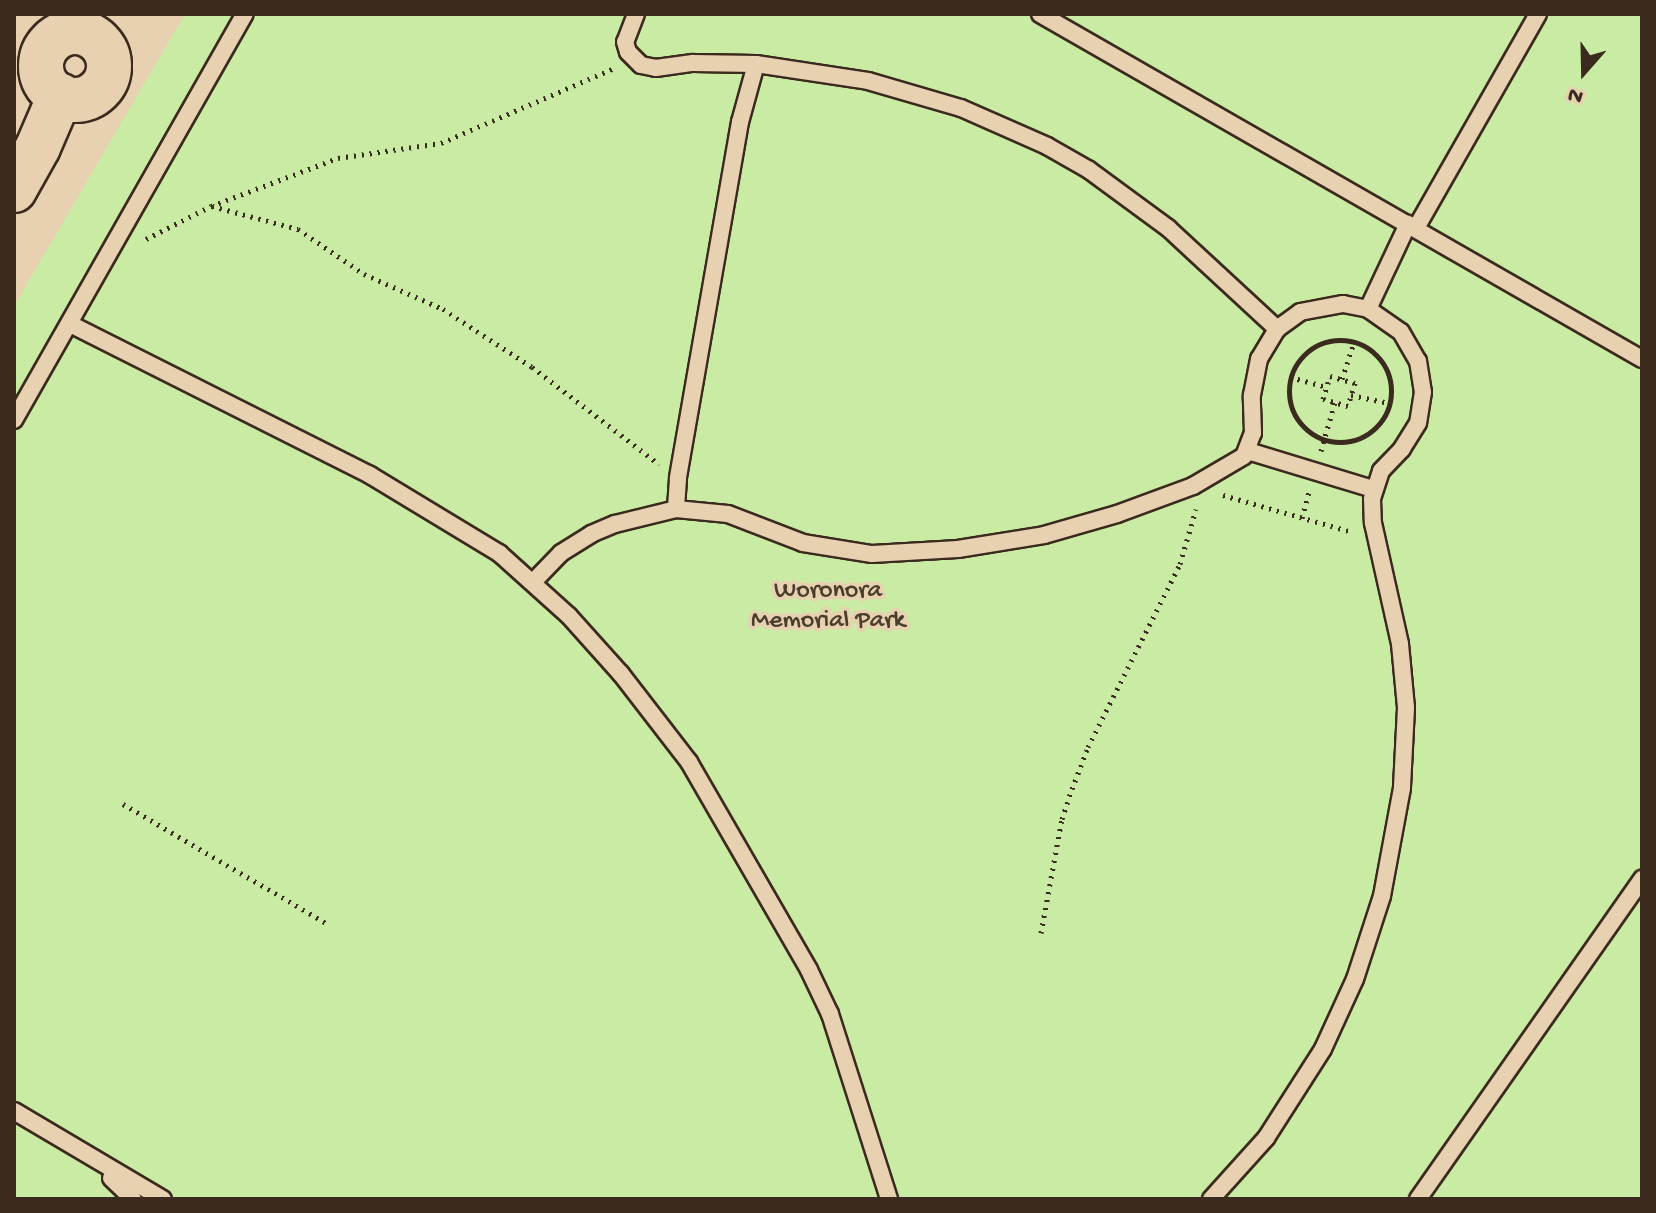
<!DOCTYPE html>
<style>
body{margin:0}
#map{position:relative;width:1656px;height:1213px;overflow:hidden;background:#e7d1b0;font-family:"Gochi Hand",sans-serif}
div>[style]{position:absolute}
[style*='--x']{left:calc(var(--x)*1px);top:calc(var(--y)*1px);width:calc(var(--w)*1px);rotate:calc(var(--a)*1deg)}
.green>*{inset:0;background:#c9eba4}
.path>*{height:5px;margin-top:-2.5px;transform-origin:0;background:repeating-linear-gradient(90deg,#3b2a1e 0 2px,transparent 0 8px)}
.path>.ring{margin:-2.5px;padding:0;box-sizing:content-box;background:none;border:5px solid #3b2a1e;border-radius:50%}
.roads{filter:drop-shadow(2px 0 #3b2a1e) drop-shadow(-2px 0 #3b2a1e) drop-shadow(0 2px #3b2a1e) drop-shadow(0 -2px #3b2a1e)}
.lane>*{height:16px;margin:-8px;padding:0 8px;transform-origin:8px;border-radius:8px;background:#e7d1b0}
.secondary>*{height:44px;margin:-22px;padding:0 22px;transform-origin:22px;border-radius:22px;background:#e7d1b0}
.secondary>.ring{margin:-22px;padding:0;box-sizing:content-box;background:none;border:44px solid #e7d1b0;border-radius:50%}
span{translate:-50% -50%;white-space:nowrap;text-align:center;line-height:1.15;-webkit-text-stroke:7px #e7d1b0;paint-order:stroke}
.park-label{font-size:26px;color:#493d2b}
.frame{position:absolute;inset:0;border:16px solid #3b2a1e;pointer-events:none}
.north{position:absolute;left:1544px;top:32px;width:80px;height:80px;-webkit-text-stroke:6px #e7d1b0;paint-order:stroke;rotate:200deg;font-size:22px;font-weight:700;line-height:32px;text-align:center;color:#3b2a1e}
.north::after{content:'';display:block;margin:auto;width:28px;height:36px;background:#3b2a1e;clip-path:polygon(50% 0,100% 100%,50% 72%,0 100%)}
</style>
<div id="map">
<div class="green">
<i style="clip-path:polygon(185px 14px,1642px 14px,1642px 1199px,14px 1199px,14px 306px)"></i>
</div>
<div class="path">
<i style="--x:212;--y:206;--w:89;--a:15"></i>
<i style="--x:298;--y:229;--w:80;--a:34.3"></i>
<i style="--x:364;--y:274;--w:86;--a:23.9"></i>
<i style="--x:443;--y:309;--w:106;--a:33.1"></i>
<i style="--x:532;--y:367;--w:160;--a:37.4"></i>
<i style="--x:146;--y:239;--w:73;--a:-26.9"></i>
<i style="--x:211;--y:206;--w:136;--a:-20.7"></i>
<i style="--x:338;--y:158;--w:104;--a:-8.3"></i>
<i style="--x:441;--y:143;--w:189;--a:-23.4"></i>
<i class="ring" style="left:1289px;top:340px;width:97px;height:97px"></i>
<i style="--x:1330;--y:376;--w:26;--a:16"></i>
<i style="--x:1355;--y:383;--w:24;--a:107"></i>
<i style="--x:1348;--y:406;--w:26;--a:-164"></i>
<i style="--x:1323;--y:399;--w:24;--a:-73"></i>
<i style="--x:1290;--y:377;--w:38;--a:15"></i>
<i style="--x:1342;--y:379;--w:40;--a:-72"></i>
<i style="--x:1351;--y:395;--w:40;--a:12"></i>
<i style="--x:1321;--y:451;--w:51;--a:-74.1"></i>
<i style="--x:1223;--y:495;--w:134;--a:16"></i>
<i style="--x:1302;--y:518;--w:28;--a:-75"></i>
<i style="--x:123;--y:804;--w:235;--a:30.4"></i>
<i style="--x:1041;--y:933;--w:116;--a:-79.6"></i>
<i style="--x:1062;--y:819;--w:32;--a:-72"></i>
<i style="--x:1072;--y:789;--w:45;--a:-69.1"></i>
<i style="--x:1088;--y:747;--w:205;--a:-63.3"></i>
<i style="--x:1180;--y:564;--w:57;--a:-73.8"></i>
</div>
<div class="roads">
<div class="lane">
<i style="--x:636;--y:14;--w:30;--a:111"></i>
<i style="--x:625;--y:42;--w:10;--a:73"></i>
<i style="--x:628;--y:52;--w:18;--a:45"></i>
<i style="--x:641;--y:65;--w:15;--a:11"></i>
<i style="--x:656;--y:68;--w:37;--a:-8"></i>
<i style="--x:693;--y:63;--w:63;--a:0.9"></i>
<i style="--x:756;--y:64;--w:113;--a:8.6"></i>
<i style="--x:868;--y:81;--w:97;--a:16.2"></i>
<i style="--x:961;--y:108;--w:94;--a:23.8"></i>
<i style="--x:1047;--y:146;--w:48;--a:29.7"></i>
<i style="--x:1089;--y:170;--w:98;--a:36.3"></i>
<i style="--x:1168;--y:228;--w:149;--a:42.8"></i>
<i style="--x:1040;--y:14;--w:694;--a:29.82"></i>
<i style="--x:756;--y:64;--w:60;--a:105.4"></i>
<i style="--x:740;--y:122;--w:362;--a:99.9"></i>
<i style="--x:678;--y:479;--w:30;--a:94"></i>
<i style="--x:676;--y:509;--w:52;--a:5.5"></i>
<i style="--x:728;--y:514;--w:80;--a:21.1"></i>
<i style="--x:803;--y:543;--w:70;--a:9.1"></i>
<i style="--x:872;--y:554;--w:86;--a:-3.3"></i>
<i style="--x:958;--y:549;--w:87;--a:-9.2"></i>
<i style="--x:1044;--y:535;--w:76;--a:-16"></i>
<i style="--x:1117;--y:514;--w:81;--a:-20.2"></i>
<i style="--x:1193;--y:486;--w:59;--a:-30.5"></i>
<i style="--x:1244;--y:456;--w:25;--a:-69"></i>
<i style="--x:1253;--y:433;--w:38;--a:-92"></i>
<i style="--x:1252;--y:395;--w:37;--a:-79"></i>
<i style="--x:1259;--y:359;--w:35;--a:-59"></i>
<i style="--x:1277;--y:329;--w:29;--a:-36"></i>
<i style="--x:1300;--y:312;--w:44;--a:-10.5"></i>
<i style="--x:1343;--y:304;--w:25;--a:11"></i>
<i style="--x:1368;--y:309;--w:40;--a:34.9"></i>
<i style="--x:1401;--y:332;--w:34;--a:60"></i>
<i style="--x:1418;--y:361;--w:31;--a:81"></i>
<i style="--x:1423;--y:392;--w:31;--a:99"></i>
<i style="--x:1418;--y:423;--w:31;--a:122"></i>
<i style="--x:1402;--y:449;--w:30;--a:134"></i>
<i style="--x:1381;--y:471;--w:29;--a:108"></i>
<i style="--x:1372;--y:499;--w:24;--a:88"></i>
<i style="--x:1373;--y:523;--w:124;--a:77.4"></i>
<i style="--x:1400;--y:644;--w:64;--a:84.6"></i>
<i style="--x:1406;--y:708;--w:80;--a:92.9"></i>
<i style="--x:1402;--y:788;--w:110;--a:100.5"></i>
<i style="--x:1382;--y:896;--w:87;--a:108"></i>
<i style="--x:1355;--y:979;--w:77;--a:114.6"></i>
<i style="--x:1323;--y:1049;--w:106;--a:122.6"></i>
<i style="--x:1266;--y:1138;--w:82;--a:132"></i>
<i style="--x:1416;--y:228;--w:246;--a:-60.3"></i>
<i style="--x:1368;--y:309;--w:94;--a:-64.8"></i>
<i style="--x:70;--y:324;--w:336;--a:26.7"></i>
<i style="--x:370;--y:475;--w:151;--a:31.2"></i>
<i style="--x:499;--y:553;--w:94;--a:42"></i>
<i style="--x:569;--y:616;--w:78;--a:48.1"></i>
<i style="--x:621;--y:674;--w:111;--a:52.3"></i>
<i style="--x:689;--y:762;--w:240;--a:60"></i>
<i style="--x:809;--y:970;--w:49;--a:64.5"></i>
<i style="--x:830;--y:1014;--w:194;--a:72.3"></i>
<i style="--x:14;--y:420;--w:467;--a:-60.4"></i>
<i style="--x:1248;--y:451;--w:131;--a:16.9"></i>
<i style="--x:534;--y:581;--w:39;--a:-46"></i>
<i style="--x:561;--y:553;--w:36;--a:-32"></i>
<i style="--x:591;--y:534;--w:26;--a:-23"></i>
<i style="--x:615;--y:524;--w:63;--a:-13.8"></i>
<i style="--x:14;--y:1111;--w:173;--a:30.6"></i>
<i style="--x:111;--y:1178;--w:30;--a:44"></i>
<i style="--x:1418;--y:1199;--w:391;--a:-55"></i>
</div>
<div class="secondary">
<i class="ring" style="left:41px;top:32px;width:24px;height:24px"></i>
<i style="--x:14;--y:190;--w:49;--a:-60.8"></i>
<i style="--x:38;--y:147;--w:56;--a:-66.7"></i>
</div>
</div>
<div class="park-label">
<span style="left:828px;top:607px">Woronora<br>Memorial Park</span>
</div>
<div class="frame"></div>
<div class="north">N</div>
</div>
